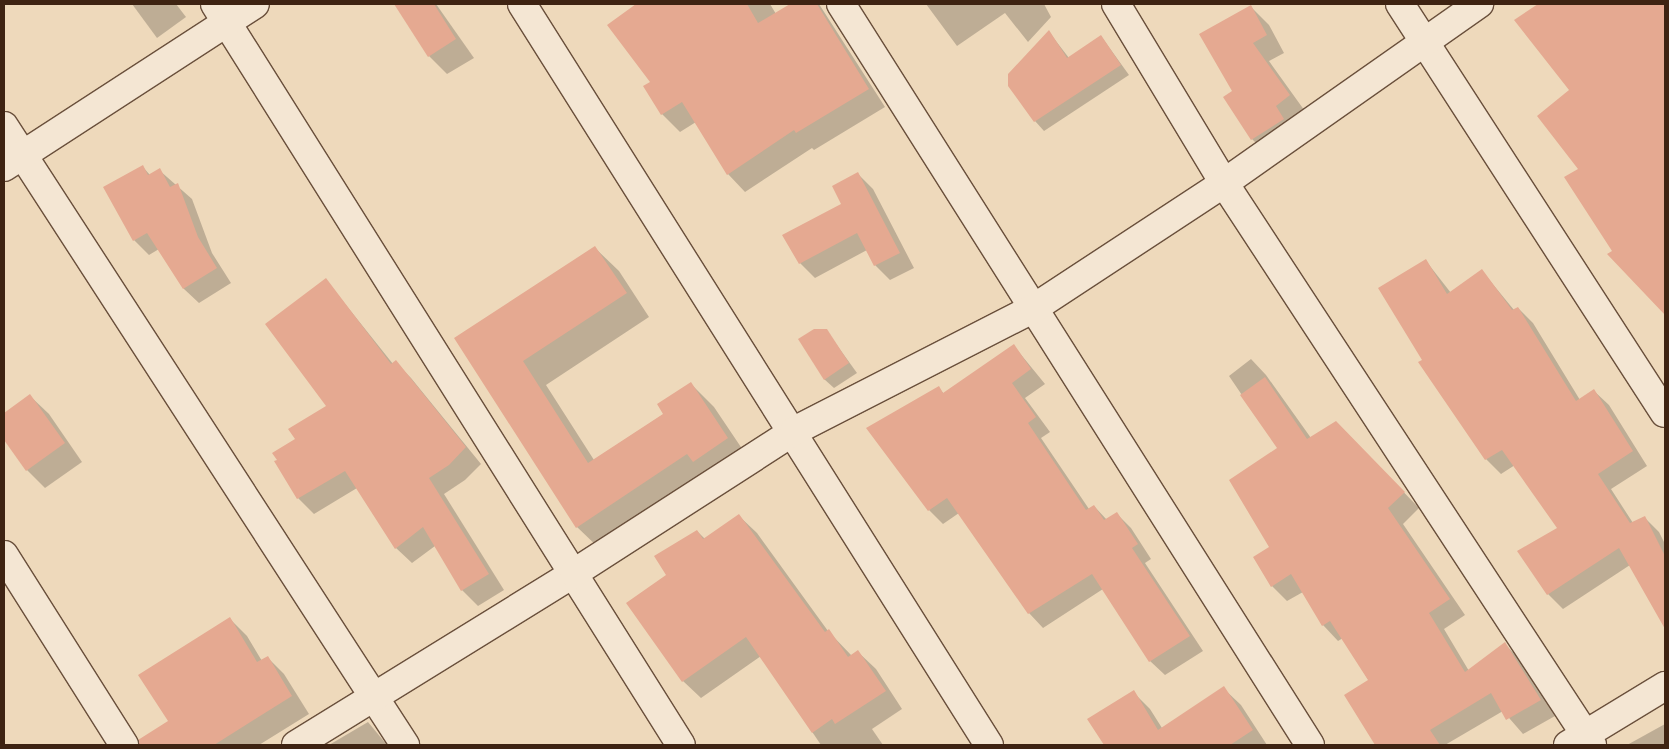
<!DOCTYPE html>
<style>
body{margin:0}
#map{position:relative;width:1669px;height:749px;overflow:hidden;background:#eed9bb;font-family:"Old Standard TT",serif}
div>[style]{position:absolute}
[style*='--x']{left:calc(var(--x)*1px);top:calc(var(--y)*1px);width:calc(var(--w)*1px);rotate:calc(var(--a)*1deg)}
.shadow>*{inset:0;background:#0003}
.building>*{inset:0;background:#e5a991}
.roads{filter:drop-shadow(1px 0 #6a503c) drop-shadow(-1px 0 #6a503c) drop-shadow(0 1px #6a503c) drop-shadow(0 -1px #6a503c)}
.minor>*{height:28px;margin:-14px;padding:0 14px;transform-origin:14px;border-radius:14px;background:#f4e6d3}
span{translate:-50% -50%;white-space:nowrap;text-align:center;line-height:1.15;-webkit-text-stroke:4px #f4e6d3;paint-order:stroke}
.frame{position:absolute;inset:0;border:5px solid #3e2312;pointer-events:none}
</style>
<div id="map">
<div class="shadow">
<i style="clip-path:polygon(132px 4px,176px 4px,186px 17px,157px 38px)"></i>
<i style="clip-path:polygon(410px 4px,436px 4px,474px 58px,447px 74px,429px 56px,399px 10px)"></i>
<i style="clip-path:polygon(638px 4px,770px 4px,776px 14px,793px 4px,819px 4px,885px 107px,814px 150px,812px 148px,745px 192px,728px 174px,696px 122px,680px 132px,662px 114px,645px 86px,652px 82px,609px 25px)"></i>
<i style="clip-path:polygon(926px 4px,1044px 4px,1051px 17px,1028px 42px,1005px 13px,957px 46px)"></i>
<i style="clip-path:polygon(1543px 4px,1549px 10px,1558px 4px,1591px 4px,1617px 15px,1631px 4px,1660px 4px,1665px 10px,1665px 313px,1609px 254px,1614px 251px,1580px 169px,1571px 90px,1518px 22px)"></i>
<i style="clip-path:polygon(1251px 7px,1269px 25px,1284px 53px,1269px 61px,1307px 114px,1270px 157px,1252px 139px,1233px 92px)"></i>
<i style="clip-path:polygon(1049px 32px,1069px 58px,1101px 36px,1129px 75px,1044px 131px,1035px 121px)"></i>
<i style="clip-path:polygon(142px 166px,150px 175px,159px 170px,192px 199px,212px 253px,231px 283px,199px 303px,184px 289px,159px 249px,149px 255px,134px 240px)"></i>
<i style="clip-path:polygon(858px 174px,873px 189px,914px 268px,890px 280px,875px 265px,867px 250px,815px 278px,800px 263px,843px 205px)"></i>
<i style="clip-path:polygon(595px 248px,619px 271px,649px 317px,546px 385px,594px 460px,664px 414px,691px 384px,714px 407px,751px 462px,601px 550px,577px 527px,456px 339px)"></i>
<i style="clip-path:polygon(1426px 261px,1451px 293px,1482px 271px,1514px 310px,1518px 308px,1533px 323px,1580px 400px,1594px 391px,1609px 405px,1647px 466px,1611px 489px,1633px 523px,1644px 517px,1659px 532px,1665px 544px,1665px 616px,1652px 603px,1630px 565px,1563px 609px,1548px 594px,1559px 528px,1515px 465px,1501px 474px,1486px 459px,1420px 363px,1424px 360px)"></i>
<i style="clip-path:polygon(326px 280px,393px 364px,395px 362px,411px 378px,481px 464px,465px 480px,444px 494px,504px 590px,478px 606px,462px 590px,435px 546px,412px 563px,396px 548px,357px 488px,314px 514px,298px 498px,296px 440px,328px 406px)"></i>
<i style="clip-path:polygon(826px 330px,857px 373px,834px 388px,824px 379px)"></i>
<i style="clip-path:polygon(1014px 346px,1045px 384px,1025px 398px,1050px 432px,1041px 438px,1089px 509px,1094px 506px,1107px 520px,1117px 514px,1131px 528px,1151px 559px,1145px 563px,1203px 651px,1165px 675px,1150px 661px,1103px 589px,1043px 628px,1029px 613px,959px 513px,943px 524px,929px 510px,939px 388px,944px 394px)"></i>
<i style="clip-path:polygon(1251px 359px,1266px 375px,1311px 438px,1336px 422px,1419px 508px,1403px 524px,1465px 615px,1444px 629px,1469px 671px,1505px 644px,1520px 660px,1555px 716px,1523px 734px,1503px 711px,1445px 745px,1377px 745px,1346px 695px,1369px 681px,1343px 638px,1338px 641px,1323px 625px,1303px 592px,1287px 601px,1272px 586px,1271px 547px,1278px 448px,1229px 376px)"></i>
<i style="clip-path:polygon(30px 396px,49px 414px,82px 462px,45px 488px,27px 470px,4px 437px,4px 414px)"></i>
<i style="clip-path:polygon(739px 516px,757px 533px,828px 631px,852px 656px,858px 652px,876px 669px,902px 709px,872px 729px,883px 745px,821px 745px,761px 656px,701px 698px,683px 681px,668px 575px,697px 531px,705px 539px)"></i>
<i style="clip-path:polygon(230px 619px,247px 636px,262px 661px,267px 657px,284px 674px,309px 714px,259px 745px,171px 745px,160px 728px,170px 721px)"></i>
<i style="clip-path:polygon(1223px 688px,1241px 705px,1267px 745px,1106px 745px,1089px 719px,1133px 692px,1150px 709px,1162px 728px)"></i>
<i style="clip-path:polygon(368px 722px,387px 745px,329px 745px)"></i>
<i style="clip-path:polygon(1665px 724px,1665px 745px,1627px 745px)"></i>
</div>
<div class="building">
<i style="clip-path:polygon(394px 4px,434px 4px,456px 39px,428px 57px)"></i>
<i style="clip-path:polygon(636px 4px,747px 4px,758px 23px,790px 4px,817px 4px,869px 89px,796px 133px,794px 130px,727px 175px,682px 102px,661px 115px,643px 86px,650px 82px,607px 25px)"></i>
<i style="clip-path:polygon(1538px 4px,1665px 4px,1665px 315px,1607px 254px,1612px 251px,1564px 177px,1578px 169px,1537px 116px,1569px 90px,1514px 20px)"></i>
<i style="clip-path:polygon(1251px 5px,1267px 35px,1253px 43px,1290px 95px,1276px 106px,1284px 119px,1251px 140px,1223px 97px,1232px 91px,1199px 34px)"></i>
<i style="clip-path:polygon(1049px 30px,1067px 58px,1101px 35px,1121px 65px,1034px 122px,1008px 86px,1008px 74px)"></i>
<i style="clip-path:polygon(143px 165px,148px 175px,160px 168px,170px 187px,178px 183px,198px 237px,217px 268px,183px 289px,147px 233px,133px 241px,103px 187px)"></i>
<i style="clip-path:polygon(858px 172px,900px 253px,874px 266px,857px 233px,799px 264px,782px 235px,841px 204px,832px 186px)"></i>
<i style="clip-path:polygon(595px 246px,627px 293px,523px 361px,588px 463px,663px 414px,657px 404px,691px 382px,728px 438px,693px 462px,687px 454px,576px 528px,454px 338px)"></i>
<i style="clip-path:polygon(1426px 259px,1447px 294px,1482px 269px,1512px 310px,1518px 307px,1576px 401px,1594px 389px,1633px 451px,1598px 474px,1630px 523px,1645px 516px,1665px 556px,1665px 629px,1619px 548px,1547px 595px,1517px 551px,1557px 528px,1502px 450px,1485px 460px,1418px 362px,1422px 360px,1378px 288px)"></i>
<i style="clip-path:polygon(326px 278px,391px 364px,396px 360px,466px 447px,449px 465px,429px 478px,489px 574px,461px 591px,423px 527px,395px 549px,345px 471px,297px 499px,274px 461px,277px 460px,272px 453px,295px 439px,288px 429px,326px 406px,265px 324px)"></i>
<i style="clip-path:polygon(814px 329px,827px 329px,849px 363px,824px 380px,798px 339px)"></i>
<i style="clip-path:polygon(1014px 344px,1031px 369px,1012px 383px,1036px 417px,1028px 423px,1086px 510px,1094px 505px,1104px 520px,1117px 512px,1138px 544px,1132px 548px,1190px 636px,1149px 662px,1092px 574px,1028px 614px,947px 498px,928px 511px,866px 428px,939px 386px,943px 393px)"></i>
<i style="clip-path:polygon(1265px 377px,1307px 439px,1336px 421px,1405px 492px,1388px 508px,1450px 599px,1429px 613px,1465px 672px,1505px 642px,1541px 700px,1506px 720px,1491px 693px,1430px 730px,1440px 745px,1375px 745px,1344px 695px,1368px 680px,1330px 621px,1322px 626px,1291px 574px,1271px 587px,1253px 557px,1269px 547px,1229px 480px,1277px 448px,1240px 395px)"></i>
<i style="clip-path:polygon(30px 394px,65px 443px,26px 471px,4px 440px,4px 413px)"></i>
<i style="clip-path:polygon(739px 514px,825px 632px,829px 629px,848px 657px,858px 650px,886px 691px,835px 724px,832px 719px,812px 733px,746px 637px,682px 682px,626px 603px,666px 575px,654px 556px,697px 530px,703px 539px)"></i>
<i style="clip-path:polygon(230px 617px,257px 662px,268px 656px,292px 696px,214px 745px,139px 745px,138px 740px,168px 721px,138px 675px)"></i>
<i style="clip-path:polygon(1224px 686px,1253px 730px,1230px 745px,1104px 745px,1087px 719px,1134px 690px,1158px 730px)"></i>
</div>
<div class="roads">
<div class="minor">
<i style="--x:215;--y:4;--w:875;--a:57.84"></i>
<i style="--x:522;--y:4;--w:876;--a:57.78"></i>
<i style="--x:841;--y:4;--w:877;--a:57.67"></i>
<i style="--x:1116;--y:4;--w:209;--a:58.9"></i>
<i style="--x:1224;--y:183;--w:672;--a:56.78"></i>
<i style="--x:1400;--y:4;--w:487;--a:57.1"></i>
<i style="--x:4;--y:126;--w:738;--a:57.06"></i>
<i style="--x:4;--y:167;--w:299;--a:-33"></i>
<i style="--x:4;--y:555;--w:225;--a:57.7"></i>
<i style="--x:296;--y:745;--w:327;--a:-31.7"></i>
<i style="--x:574;--y:573;--w:262;--a:-32.8"></i>
<i style="--x:794;--y:431;--w:270;--a:-27.1"></i>
<i style="--x:1034;--y:308;--w:227;--a:-33.3"></i>
<i style="--x:1224;--y:183;--w:312;--a:-35.1"></i>
<i style="--x:1568;--y:745;--w:114;--a:-31.3"></i>
</div>
</div>
<div class="frame"></div>
</div>
